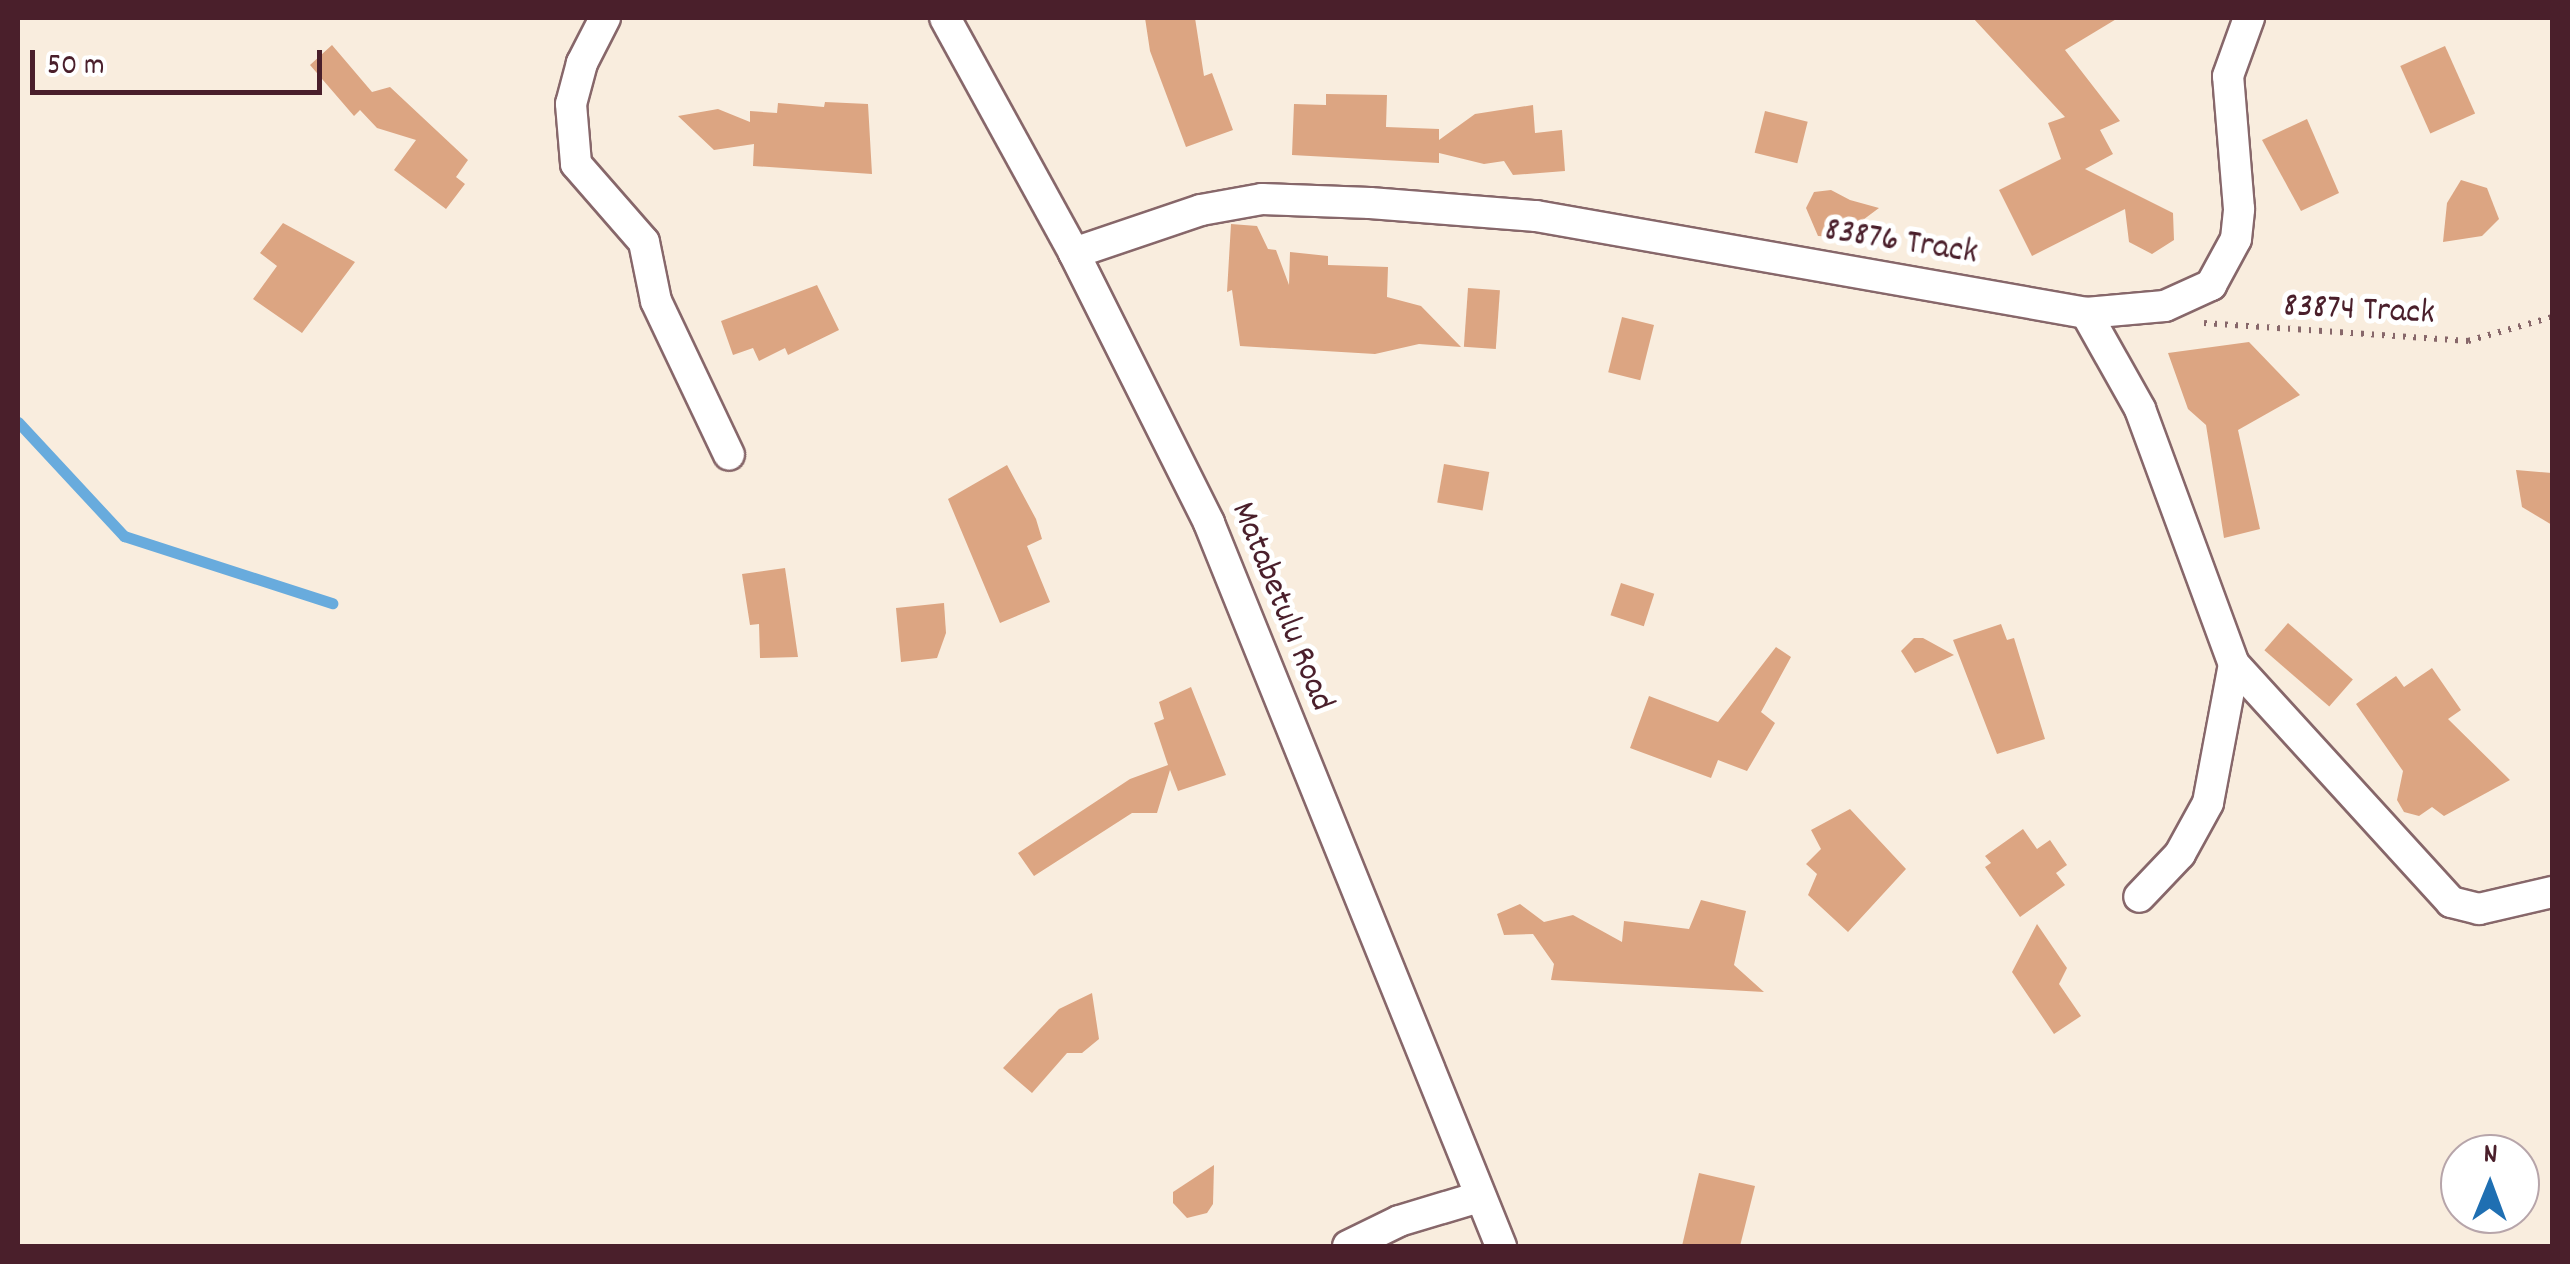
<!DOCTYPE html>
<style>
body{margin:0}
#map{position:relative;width:2570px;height:1264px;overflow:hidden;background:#f9edde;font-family:Dekko,sans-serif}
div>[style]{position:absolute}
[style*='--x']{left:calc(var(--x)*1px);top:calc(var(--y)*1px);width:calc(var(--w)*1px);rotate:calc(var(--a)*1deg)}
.stream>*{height:11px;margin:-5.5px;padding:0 5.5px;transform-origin:5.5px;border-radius:5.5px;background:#68abdd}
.building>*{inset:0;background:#dca582;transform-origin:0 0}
.path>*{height:6px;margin-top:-3px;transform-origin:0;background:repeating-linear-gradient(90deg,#87676a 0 2.5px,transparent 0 10.5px)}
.roads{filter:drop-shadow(2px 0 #87676a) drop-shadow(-2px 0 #87676a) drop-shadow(0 2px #87676a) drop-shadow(0 -2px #87676a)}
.minor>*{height:30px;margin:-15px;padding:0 15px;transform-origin:15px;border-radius:15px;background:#fff}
span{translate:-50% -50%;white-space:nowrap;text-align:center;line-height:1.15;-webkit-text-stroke:10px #fff;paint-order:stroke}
.street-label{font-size:35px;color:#4a1f2b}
.frame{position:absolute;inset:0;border:20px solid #4a1f2b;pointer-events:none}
.north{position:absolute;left:2440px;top:1134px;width:100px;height:100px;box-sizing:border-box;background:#fff;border:2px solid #b7a5aa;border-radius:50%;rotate:1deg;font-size:28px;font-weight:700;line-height:40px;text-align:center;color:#4a1f2b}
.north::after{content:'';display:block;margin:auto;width:35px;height:45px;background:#1f6fb2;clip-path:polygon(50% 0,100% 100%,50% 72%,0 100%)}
.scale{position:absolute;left:30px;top:50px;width:292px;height:45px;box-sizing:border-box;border:5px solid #4a1f2b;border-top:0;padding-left:12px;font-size:30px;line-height:35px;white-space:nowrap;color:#4a1f2b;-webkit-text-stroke:8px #fff;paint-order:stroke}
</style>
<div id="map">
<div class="stream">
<i style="--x:18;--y:422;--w:156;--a:47.1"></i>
<i style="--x:124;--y:536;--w:219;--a:17.9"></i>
</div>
<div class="building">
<i style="clip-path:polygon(1145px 18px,1195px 18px,1204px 76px,1212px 73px,1233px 130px,1186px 147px,1150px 51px)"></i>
<i style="clip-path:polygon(1973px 18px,2118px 18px,2065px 50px,2120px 121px,2100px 130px,2113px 154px,2085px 169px,2173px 213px,2174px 240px,2152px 254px,2129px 242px,2125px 209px,2032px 256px,1999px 190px,2061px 159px,2048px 123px,2065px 117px)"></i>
<i style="clip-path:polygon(332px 45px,372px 92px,390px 87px,468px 160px,456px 177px,465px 184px,446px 209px,394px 170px,416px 140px,377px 128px,360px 110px,354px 116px,310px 65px)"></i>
<i style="left:2445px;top:46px;width:74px;height:49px;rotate:66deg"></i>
<i style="clip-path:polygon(1326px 94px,1387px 95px,1386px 127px,1439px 129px,1439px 140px,1475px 114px,1533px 105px,1535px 133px,1562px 130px,1565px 171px,1513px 175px,1504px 161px,1484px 164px,1439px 153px,1439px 163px,1292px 155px,1294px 104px,1326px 105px)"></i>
<i style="clip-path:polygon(825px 102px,868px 104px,872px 174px,753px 166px,754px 144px,714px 150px,678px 116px,718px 109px,750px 122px,750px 111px,777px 113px,778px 103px,824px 107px)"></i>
<i style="left:1765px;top:111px;width:44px;height:43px;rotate:14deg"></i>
<i style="clip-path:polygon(2307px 119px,2339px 193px,2301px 211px,2262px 140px)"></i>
<i style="clip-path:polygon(2461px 180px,2487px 188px,2499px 219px,2482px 236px,2443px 242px,2447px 203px)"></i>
<i style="clip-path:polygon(1831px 190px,1850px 200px,1879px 208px,1840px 237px,1818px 236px,1806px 208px,1814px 192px)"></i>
<i style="clip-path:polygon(283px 223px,355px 262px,302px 333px,253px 299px,277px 266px,260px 253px)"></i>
<i style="clip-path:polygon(1231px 224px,1257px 226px,1268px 249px,1276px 250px,1289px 285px,1290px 252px,1328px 256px,1328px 265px,1388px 267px,1387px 297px,1421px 306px,1461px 347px,1419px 344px,1375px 354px,1240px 346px,1232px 290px,1227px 292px)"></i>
<i style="clip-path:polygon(817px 285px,839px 330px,788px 355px,785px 348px,759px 361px,753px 348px,733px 355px,721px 321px)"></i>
<i style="left:1468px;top:288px;width:32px;height:59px;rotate:4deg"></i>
<i style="left:1622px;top:317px;width:33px;height:57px;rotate:14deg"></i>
<i style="clip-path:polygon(2249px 342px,2300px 395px,2238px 430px,2260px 529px,2224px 538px,2206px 425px,2188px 409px,2168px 353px)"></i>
<i style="left:1444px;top:464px;width:46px;height:39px;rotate:10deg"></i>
<i style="clip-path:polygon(1007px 465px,1036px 519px,1042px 539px,1027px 546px,1050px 602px,1000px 623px,948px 499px)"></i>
<i style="clip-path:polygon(2516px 470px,2552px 473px,2552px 525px,2522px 507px)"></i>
<i style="clip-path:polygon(785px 568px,798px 657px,760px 658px,759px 624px,750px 625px,742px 574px)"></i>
<i style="left:1621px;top:583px;width:35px;height:34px;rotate:18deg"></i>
<i style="clip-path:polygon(944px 603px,946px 633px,937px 658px,901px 662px,896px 608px)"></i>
<i style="left:2288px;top:623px;width:86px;height:36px;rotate:41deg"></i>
<i style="clip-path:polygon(2001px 624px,2007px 640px,2014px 638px,2045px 739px,1997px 754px,1953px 640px)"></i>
<i style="clip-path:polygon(1914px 638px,1923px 638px,1954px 655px,1915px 673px,1901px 651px)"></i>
<i style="clip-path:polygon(1776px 647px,1791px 657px,1761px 712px,1775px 723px,1747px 771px,1718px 760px,1711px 778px,1630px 748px,1649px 696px,1718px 722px)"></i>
<i style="clip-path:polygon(2432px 668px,2461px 710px,2448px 719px,2510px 780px,2444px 816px,2432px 807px,2419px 816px,2404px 812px,2397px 800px,2403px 771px,2356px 704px,2396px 676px,2404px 687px)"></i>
<i style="clip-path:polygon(1191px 687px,1226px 775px,1178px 791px,1170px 770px,1157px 813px,1132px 813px,1034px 876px,1018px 853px,1130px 779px,1168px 765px,1154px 723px,1164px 719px,1159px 702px)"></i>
<i style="clip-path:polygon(1850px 809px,1906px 869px,1848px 932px,1808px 895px,1817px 874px,1806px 864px,1821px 849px,1811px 830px)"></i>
<i style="clip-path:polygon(2023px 829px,2037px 849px,2050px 840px,2067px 865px,2056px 873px,2065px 885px,2020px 917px,1985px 867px,1991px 863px,1985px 856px)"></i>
<i style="clip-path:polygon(1701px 900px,1746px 911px,1734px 965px,1764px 992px,1551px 980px,1554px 964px,1533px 934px,1504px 935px,1497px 914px,1520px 904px,1544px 922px,1573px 915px,1622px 942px,1624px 921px,1689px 929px)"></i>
<i style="clip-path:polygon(2037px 924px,2067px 968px,2059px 984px,2081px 1016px,2054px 1034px,2012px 972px)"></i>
<i style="clip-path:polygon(1092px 993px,1099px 1039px,1082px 1053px,1067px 1053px,1032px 1093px,1003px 1068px,1059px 1009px)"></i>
<i style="clip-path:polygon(1214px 1165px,1213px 1204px,1207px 1213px,1187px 1218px,1173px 1203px,1173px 1192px)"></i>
<i style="clip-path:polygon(1699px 1173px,1755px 1186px,1740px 1246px,1682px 1246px)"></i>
</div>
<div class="path">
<i style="--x:2204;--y:323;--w:265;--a:3.9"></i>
<i style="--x:2468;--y:341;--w:87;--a:-15.9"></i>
</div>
<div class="roads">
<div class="minor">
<i style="--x:605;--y:18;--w:51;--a:117.1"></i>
<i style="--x:582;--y:63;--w:42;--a:105"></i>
<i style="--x:571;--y:104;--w:60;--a:85.2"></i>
<i style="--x:576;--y:164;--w:103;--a:48.9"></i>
<i style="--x:644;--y:242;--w:60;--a:78.5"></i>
<i style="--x:656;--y:301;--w:170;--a:64.6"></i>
<i style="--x:945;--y:18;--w:268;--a:61.2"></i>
<i style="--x:1074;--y:253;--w:302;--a:63.4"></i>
<i style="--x:1209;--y:523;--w:780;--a:68.01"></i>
<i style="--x:1074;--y:253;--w:134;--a:-18.7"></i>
<i style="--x:1201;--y:210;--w:62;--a:-10.2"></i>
<i style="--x:1262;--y:199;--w:108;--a:2.1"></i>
<i style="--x:1370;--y:203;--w:167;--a:4.5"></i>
<i style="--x:1536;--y:216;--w:558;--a:10"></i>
<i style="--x:2086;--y:313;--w:79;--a:-5.1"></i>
<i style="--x:2165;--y:306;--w:51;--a:-24.5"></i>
<i style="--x:2211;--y:285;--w:52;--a:-61.5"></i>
<i style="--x:2236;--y:239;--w:30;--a:-84"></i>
<i style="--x:2239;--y:209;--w:133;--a:-94.7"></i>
<i style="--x:2228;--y:76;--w:62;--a:-70.1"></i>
<i style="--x:2086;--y:313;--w:110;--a:60.6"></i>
<i style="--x:2140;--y:409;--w:272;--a:69.8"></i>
<i style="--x:2234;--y:664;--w:141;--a:100.6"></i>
<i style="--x:2208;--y:803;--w:58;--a:118.8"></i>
<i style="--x:2180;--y:854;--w:59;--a:133.6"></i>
<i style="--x:2234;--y:664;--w:322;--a:47.6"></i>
<i style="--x:2451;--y:902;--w:29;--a:14"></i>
<i style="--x:2479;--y:909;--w:75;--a:-13.1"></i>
<i style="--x:1348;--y:1246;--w:57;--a:-26.1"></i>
<i style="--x:1399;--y:1221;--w:84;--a:-16.7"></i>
</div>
</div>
<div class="street-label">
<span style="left:1901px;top:243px;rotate:9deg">83876 Track</span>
<span style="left:2359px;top:311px;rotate:3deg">83874 Track</span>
<span style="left:1281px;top:607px;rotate:68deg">Matabetulu Road</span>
</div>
<div class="frame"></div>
<div class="north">N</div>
<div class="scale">50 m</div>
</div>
